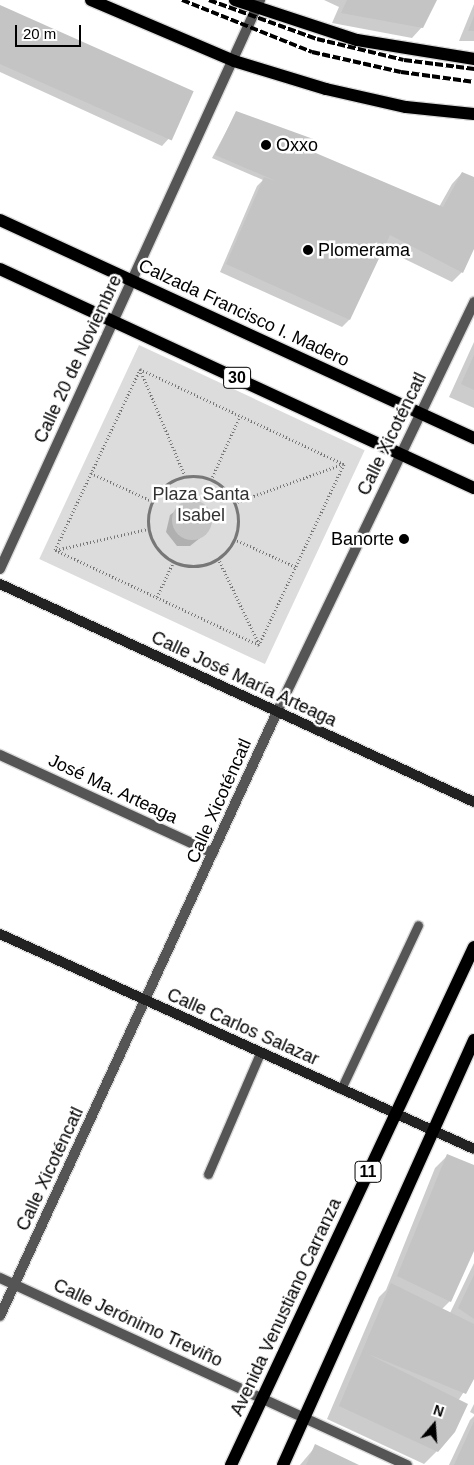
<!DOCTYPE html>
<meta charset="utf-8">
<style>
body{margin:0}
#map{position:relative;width:474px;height:1465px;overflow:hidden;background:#fff;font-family:Helvetica,sans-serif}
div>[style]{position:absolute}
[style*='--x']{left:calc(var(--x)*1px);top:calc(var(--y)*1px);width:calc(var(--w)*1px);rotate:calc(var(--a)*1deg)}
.green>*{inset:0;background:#dcdcdc;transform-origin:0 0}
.shadow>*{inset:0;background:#0003}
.building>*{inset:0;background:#c4c4c4;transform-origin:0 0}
.round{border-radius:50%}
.path>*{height:3px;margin-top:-1.5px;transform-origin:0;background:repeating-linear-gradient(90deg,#777 0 1px,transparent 0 3.5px)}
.path>.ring{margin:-1.5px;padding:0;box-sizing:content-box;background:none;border:3px solid #777;border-radius:50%}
.roads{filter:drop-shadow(1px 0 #dbdbdb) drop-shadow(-1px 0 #dbdbdb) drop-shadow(0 1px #dbdbdb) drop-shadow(0 -1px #dbdbdb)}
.lane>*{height:9px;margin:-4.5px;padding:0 4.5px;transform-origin:4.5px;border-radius:4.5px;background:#555}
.street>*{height:10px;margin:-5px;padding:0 5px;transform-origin:5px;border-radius:5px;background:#555}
.secondary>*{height:10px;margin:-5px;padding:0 5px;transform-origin:5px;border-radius:5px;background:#222}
.primary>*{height:12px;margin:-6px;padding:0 6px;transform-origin:6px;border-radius:6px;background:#000}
.rail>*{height:4px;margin-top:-2px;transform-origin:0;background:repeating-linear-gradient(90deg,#000 0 8px,transparent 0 10.5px)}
.dots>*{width:14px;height:14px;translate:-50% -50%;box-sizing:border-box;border:2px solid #fff;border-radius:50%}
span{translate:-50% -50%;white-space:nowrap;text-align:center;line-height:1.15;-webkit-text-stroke:5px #fff;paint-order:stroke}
.shield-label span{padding:1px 4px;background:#fff;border:1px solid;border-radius:4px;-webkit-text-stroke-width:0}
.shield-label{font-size:16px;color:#000;font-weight:700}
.poi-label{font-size:18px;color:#000}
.left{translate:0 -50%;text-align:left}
.right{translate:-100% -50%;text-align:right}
.street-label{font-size:18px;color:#000}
.park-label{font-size:18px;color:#333}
.north{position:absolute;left:409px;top:1400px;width:50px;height:50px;-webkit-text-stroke:4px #fff;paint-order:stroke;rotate:18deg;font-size:14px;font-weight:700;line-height:20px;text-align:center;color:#000}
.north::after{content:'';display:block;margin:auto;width:18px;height:22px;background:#000;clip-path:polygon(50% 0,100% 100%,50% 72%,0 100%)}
.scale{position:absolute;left:15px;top:25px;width:66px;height:22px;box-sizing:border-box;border:2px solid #000;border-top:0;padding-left:6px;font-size:15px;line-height:18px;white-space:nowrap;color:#000;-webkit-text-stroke:4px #fff;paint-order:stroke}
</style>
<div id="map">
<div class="green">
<i style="left:139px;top:345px;width:249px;height:236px;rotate:25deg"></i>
</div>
<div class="shadow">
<i style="clip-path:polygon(324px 0,435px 0,422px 27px,412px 38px,332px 23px,339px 7px)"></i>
<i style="clip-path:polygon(474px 4px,474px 41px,459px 41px)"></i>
<i style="clip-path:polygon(0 7px,172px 135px,162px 146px,0 72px)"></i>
<i style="clip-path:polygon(236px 113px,309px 152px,439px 207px,452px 184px,462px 173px,474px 179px,474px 246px,462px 272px,452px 282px,382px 248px,349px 320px,342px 327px,220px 272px,257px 186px,263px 180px,212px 158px)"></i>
<i style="clip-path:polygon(474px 342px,474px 408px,449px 397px)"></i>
<i style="clip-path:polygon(188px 502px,206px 507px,211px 518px,208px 530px,200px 538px,190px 546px,177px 546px,166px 532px,170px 515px)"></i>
<i style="clip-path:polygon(448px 1155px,474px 1167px,474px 1248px,450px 1301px,442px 1309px,450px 1313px,474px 1263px,474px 1376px,458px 1401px,437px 1451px,424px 1464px,327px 1419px,379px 1297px,386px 1290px,435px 1168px)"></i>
<i style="clip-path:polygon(474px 1404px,474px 1414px,470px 1412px)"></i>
<i style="clip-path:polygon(474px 1416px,474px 1465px,449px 1465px,470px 1420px)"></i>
<i style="clip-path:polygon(316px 1446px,356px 1465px,300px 1465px)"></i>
</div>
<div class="building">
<i style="clip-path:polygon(347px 0,437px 0,423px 28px,341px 13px)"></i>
<i style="left:0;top:5px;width:212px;height:54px;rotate:24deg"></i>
<i style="clip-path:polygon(474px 16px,474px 31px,468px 31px)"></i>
<i style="clip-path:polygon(236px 111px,316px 140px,311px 151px,443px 207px,462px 172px,474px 177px,474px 249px,463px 273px,390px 235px,350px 320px,226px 264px,264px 177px,276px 181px,215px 155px)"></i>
<i style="clip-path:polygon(474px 355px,474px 390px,461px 384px)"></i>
<i class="round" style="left:172px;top:500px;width:40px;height:40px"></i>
<i style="clip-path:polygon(447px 1154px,474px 1165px,474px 1251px,451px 1302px,397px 1276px)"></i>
<i style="clip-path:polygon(474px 1275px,474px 1319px,458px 1308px)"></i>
<i style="clip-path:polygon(391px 1283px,474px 1324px,474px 1379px,466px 1394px,368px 1354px,468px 1404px,455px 1432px,438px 1452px,339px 1406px)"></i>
<i style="clip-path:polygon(474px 1421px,474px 1465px,454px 1465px)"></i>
<i style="clip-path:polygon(315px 1444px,359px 1465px,306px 1465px)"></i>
</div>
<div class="path">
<i style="--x:140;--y:369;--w:225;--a:25"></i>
<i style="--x:344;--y:464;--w:200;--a:115.2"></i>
<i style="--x:259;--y:645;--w:225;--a:-155"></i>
<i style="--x:55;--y:550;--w:200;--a:-64.8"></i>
<i style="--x:140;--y:369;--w:116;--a:67.2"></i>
<i style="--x:91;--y:473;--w:67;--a:24.7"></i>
<i class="ring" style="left:148px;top:476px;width:87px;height:87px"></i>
<i style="--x:211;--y:480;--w:70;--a:-65.6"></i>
<i style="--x:234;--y:503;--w:116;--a:-19.7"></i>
<i style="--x:234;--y:539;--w:68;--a:24.3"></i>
<i style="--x:56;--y:550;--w:94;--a:-12.9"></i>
<i style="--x:218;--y:558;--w:95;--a:64.5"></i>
<i style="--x:157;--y:597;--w:38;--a:-65"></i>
</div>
<div class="roads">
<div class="lane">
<i style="--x:341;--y:1089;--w:181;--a:-64.8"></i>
<i style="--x:208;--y:1174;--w:132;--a:-66.7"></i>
</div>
<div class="street">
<i style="--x:0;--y:569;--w:626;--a:-65.44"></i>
<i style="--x:0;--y:755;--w:234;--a:24.7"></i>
<i style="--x:0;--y:1278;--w:448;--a:24.7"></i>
<i style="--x:0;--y:1316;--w:664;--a:-65.36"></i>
<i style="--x:277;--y:712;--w:455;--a:-64.3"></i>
</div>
<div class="secondary">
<i style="--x:0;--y:584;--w:522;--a:24.7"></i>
<i style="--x:0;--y:934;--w:520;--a:24.4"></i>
</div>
<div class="primary">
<i style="--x:91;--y:0;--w:155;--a:23.1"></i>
<i style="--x:234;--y:61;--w:96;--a:16.9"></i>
<i style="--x:326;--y:89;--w:82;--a:12.7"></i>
<i style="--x:406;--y:107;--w:68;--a:5.9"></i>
<i style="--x:235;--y:0;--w:128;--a:18.2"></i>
<i style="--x:357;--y:40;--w:119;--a:9.2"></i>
<i style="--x:0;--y:220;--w:522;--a:24.7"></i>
<i style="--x:0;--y:269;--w:522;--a:24.8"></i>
<i style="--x:231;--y:1465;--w:572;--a:-64.87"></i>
<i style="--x:283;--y:1465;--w:466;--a:-65.8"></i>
</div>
</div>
<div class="rail">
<i style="--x:182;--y:0;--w:140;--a:21.8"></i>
<i style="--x:312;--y:52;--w:91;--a:12.7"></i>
<i style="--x:401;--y:72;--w:74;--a:7.8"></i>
<i style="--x:209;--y:0;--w:115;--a:19.9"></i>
<i style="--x:317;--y:39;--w:89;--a:13.6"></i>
<i style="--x:404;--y:60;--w:71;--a:7.3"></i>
</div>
<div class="dots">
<i style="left:266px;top:145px;background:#000"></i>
<i style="left:308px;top:250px;background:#000"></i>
<i style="left:404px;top:539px;background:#000"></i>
</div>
<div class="shield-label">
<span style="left:237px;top:378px">30</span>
<span style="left:368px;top:1172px">11</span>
</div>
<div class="poi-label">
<span class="left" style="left:276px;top:145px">Oxxo</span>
<span class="left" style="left:318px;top:250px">Plomerama</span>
<span class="right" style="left:394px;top:539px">Banorte</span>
</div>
<div class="street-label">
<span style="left:244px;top:313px;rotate:25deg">Calzada Francisco I. Madero</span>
<span style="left:78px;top:359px;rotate:-65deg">Calle 20 de Noviembre</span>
<span style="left:392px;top:434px;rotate:-64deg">Calle Xicoténcatl</span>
<span style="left:244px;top:679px;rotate:25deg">Calle José María Arteaga</span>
<span style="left:113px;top:789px;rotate:25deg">José Ma. Arteaga</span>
<span style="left:219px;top:801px;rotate:-66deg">Calle Xicoténcatl</span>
<span style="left:243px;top:1027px;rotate:24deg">Calle Carlos Salazar</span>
<span style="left:50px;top:1169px;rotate:-65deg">Calle Xicoténcatl</span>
<span style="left:286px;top:1307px;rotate:-65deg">Avenida Venustiano Carranza</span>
<span style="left:138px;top:1323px;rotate:25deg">Calle Jerónimo Treviño</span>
</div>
<div class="park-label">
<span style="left:201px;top:505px">Plaza Santa<br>Isabel</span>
</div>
<div class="north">N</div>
<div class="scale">20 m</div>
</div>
